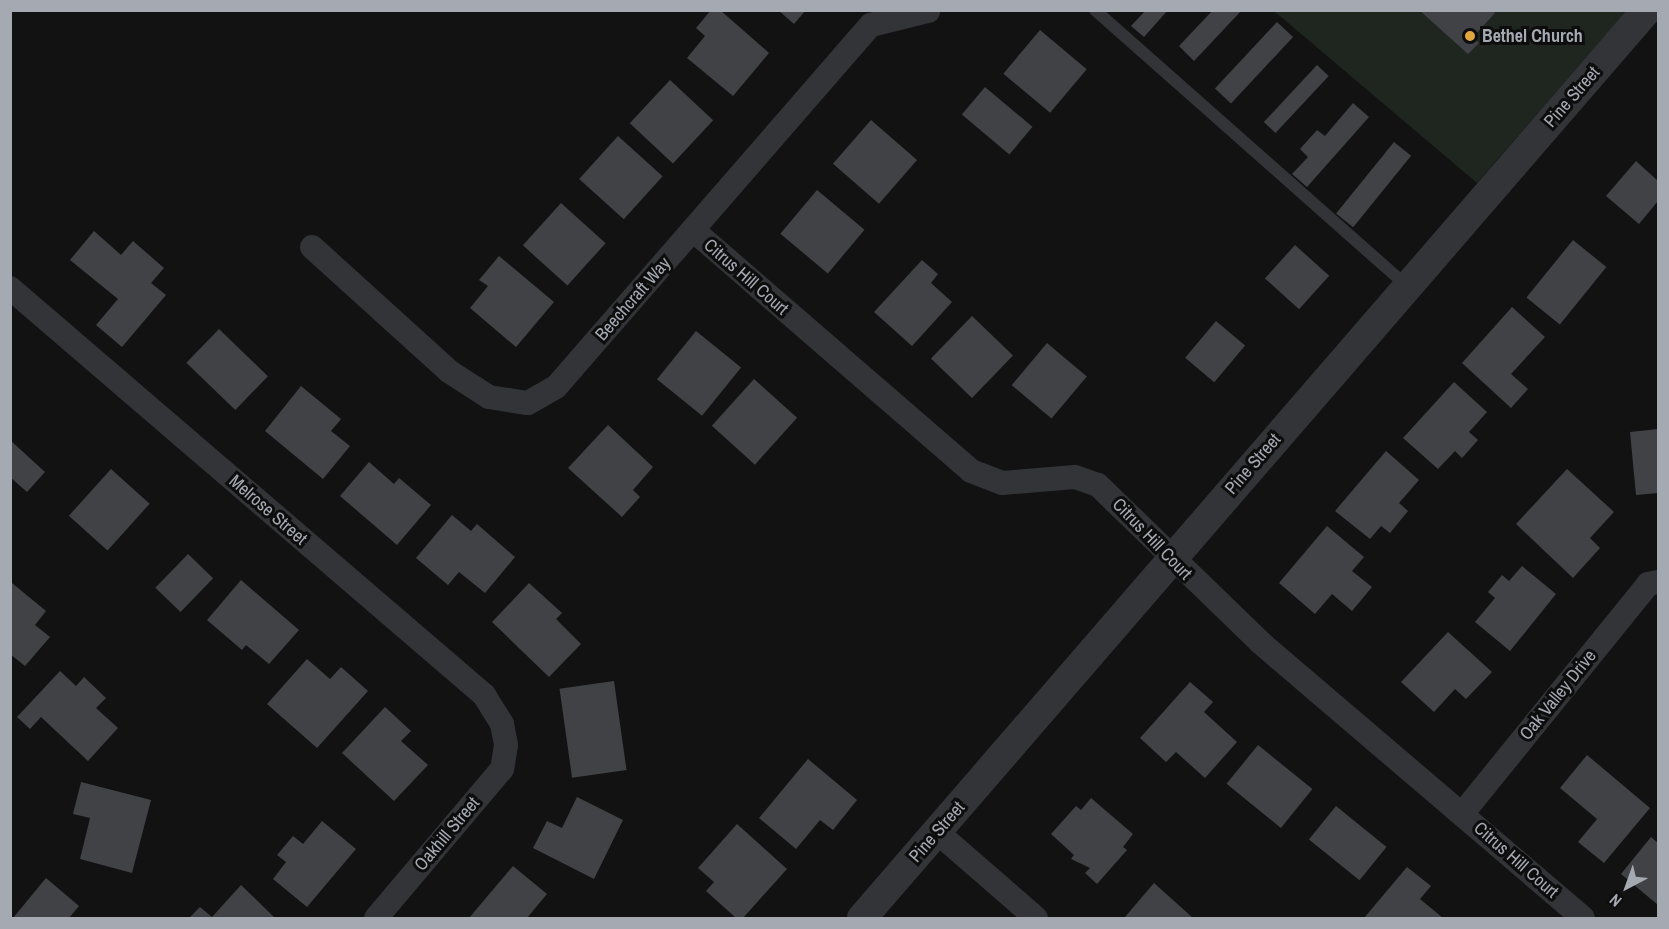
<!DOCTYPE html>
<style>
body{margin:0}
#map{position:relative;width:1669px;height:929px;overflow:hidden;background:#121213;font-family:"Archivo Narrow",sans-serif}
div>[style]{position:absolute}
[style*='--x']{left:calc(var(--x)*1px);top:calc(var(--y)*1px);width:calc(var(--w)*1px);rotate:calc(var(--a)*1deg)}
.green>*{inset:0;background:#1f251f}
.building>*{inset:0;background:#414246;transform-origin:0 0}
.service>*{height:12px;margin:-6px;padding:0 6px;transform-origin:6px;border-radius:6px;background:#333438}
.minor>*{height:24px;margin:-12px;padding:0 12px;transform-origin:12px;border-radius:12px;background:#333438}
.tertiary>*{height:30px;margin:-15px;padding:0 15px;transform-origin:15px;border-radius:15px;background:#333438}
.dots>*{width:16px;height:16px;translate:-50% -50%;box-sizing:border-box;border:3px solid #0d0d0e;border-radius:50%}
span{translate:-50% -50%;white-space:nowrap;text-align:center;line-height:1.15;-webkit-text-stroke:6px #0d0d0e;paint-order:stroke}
.poi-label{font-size:18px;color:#a5a9b2;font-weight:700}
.left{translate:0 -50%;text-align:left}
.street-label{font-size:18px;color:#a5a9b2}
.frame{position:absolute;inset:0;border:12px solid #a5a9b2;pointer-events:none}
.north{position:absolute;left:1597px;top:857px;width:60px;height:60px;-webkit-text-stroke:4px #0d0d0e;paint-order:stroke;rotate:221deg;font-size:16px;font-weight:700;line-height:24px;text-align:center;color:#a5a9b2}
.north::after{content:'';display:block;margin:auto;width:21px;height:27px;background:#a5a9b2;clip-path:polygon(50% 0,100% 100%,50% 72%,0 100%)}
</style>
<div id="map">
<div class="green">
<i style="clip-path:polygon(1274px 11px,1627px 11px,1477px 183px)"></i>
</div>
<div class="building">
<i style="clip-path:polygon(711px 10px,720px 10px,769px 53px,733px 96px,687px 58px,705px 36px,696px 28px)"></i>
<i style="clip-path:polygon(778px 10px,806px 10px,794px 24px)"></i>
<i style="clip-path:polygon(1146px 10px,1168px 10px,1144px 37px,1131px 26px)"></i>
<i style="clip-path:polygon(1213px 10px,1242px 10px,1194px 61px,1179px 46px)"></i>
<i style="clip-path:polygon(1419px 10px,1492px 10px,1495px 13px,1473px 37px,1479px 43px,1468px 54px)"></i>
<i style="left:1277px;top:22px;width:22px;height:91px;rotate:43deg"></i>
<i style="left:1040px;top:30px;width:61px;height:57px;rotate:40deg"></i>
<i style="left:1317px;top:65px;width:16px;height:78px;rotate:43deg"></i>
<i style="left:670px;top:80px;width:59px;height:59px;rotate:43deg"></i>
<i style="left:985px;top:87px;width:62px;height:36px;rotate:40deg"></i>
<i style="clip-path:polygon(1353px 103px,1369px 117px,1307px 187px,1292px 174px,1308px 157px,1300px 149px,1317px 130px,1325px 136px)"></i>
<i style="left:871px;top:120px;width:61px;height:58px;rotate:41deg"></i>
<i style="left:618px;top:136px;width:60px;height:58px;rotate:42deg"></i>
<i style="left:1394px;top:142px;width:22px;height:92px;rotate:39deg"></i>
<i style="clip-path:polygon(1636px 161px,1658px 181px,1658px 201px,1639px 224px,1606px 196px)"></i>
<i style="left:817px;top:190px;width:62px;height:57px;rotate:40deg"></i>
<i style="left:561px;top:203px;width:60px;height:57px;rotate:42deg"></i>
<i style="clip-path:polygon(94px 231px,121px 255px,133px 241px,164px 268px,151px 283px,166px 295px,122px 347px,96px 325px,118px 299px,70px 260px)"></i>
<i style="left:1573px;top:240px;width:43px;height:74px;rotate:39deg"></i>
<i style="left:1295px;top:245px;width:46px;height:45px;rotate:42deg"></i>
<i style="clip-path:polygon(499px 256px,554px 302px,516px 347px,470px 308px,488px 286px,479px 280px)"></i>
<i style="clip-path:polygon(922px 260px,938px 274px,931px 283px,952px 302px,912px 346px,874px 312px)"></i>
<i style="clip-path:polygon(1512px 307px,1545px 337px,1511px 374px,1528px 389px,1511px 408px,1462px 363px)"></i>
<i style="left:972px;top:316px;width:57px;height:59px;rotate:44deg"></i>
<i style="left:1216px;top:321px;width:38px;height:48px;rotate:40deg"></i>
<i style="left:219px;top:329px;width:68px;height:47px;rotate:44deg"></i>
<i style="left:696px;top:331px;width:58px;height:62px;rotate:39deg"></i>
<i style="left:1047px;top:343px;width:52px;height:55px;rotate:40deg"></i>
<i style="left:754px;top:379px;width:58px;height:63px;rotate:42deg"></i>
<i style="clip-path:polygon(1454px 382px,1487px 412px,1469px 432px,1478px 440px,1462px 458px,1455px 451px,1438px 469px,1403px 438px)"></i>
<i style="clip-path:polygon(301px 386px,341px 419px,331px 431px,350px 446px,323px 479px,265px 431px)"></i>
<i style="clip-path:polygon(608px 425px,653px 467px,633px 490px,640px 497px,622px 517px,568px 468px)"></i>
<i style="clip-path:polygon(1658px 429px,1658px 493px,1636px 495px,1630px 432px)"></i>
<i style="clip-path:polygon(10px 440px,45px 472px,27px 492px,10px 477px)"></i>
<i style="clip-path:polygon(1386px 451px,1419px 480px,1399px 503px,1408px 511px,1390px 533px,1381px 526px,1370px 539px,1335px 511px)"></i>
<i style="clip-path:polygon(369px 462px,394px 484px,399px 478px,431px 505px,397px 545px,340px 496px)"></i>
<i style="left:111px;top:469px;width:52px;height:63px;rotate:42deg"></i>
<i style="clip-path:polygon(1567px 469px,1614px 512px,1590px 538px,1600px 548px,1573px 578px,1516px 524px)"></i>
<i style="clip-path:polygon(452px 515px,471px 531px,477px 524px,515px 557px,485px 593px,459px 572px,448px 585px,416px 558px)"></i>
<i style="clip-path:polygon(1327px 526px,1364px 557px,1352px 571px,1372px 587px,1352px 611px,1332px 594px,1315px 614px,1279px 583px)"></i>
<i style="left:188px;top:554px;width:35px;height:47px;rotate:44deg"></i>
<i style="clip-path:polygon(1522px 566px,1556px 594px,1510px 651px,1475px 622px,1495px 598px,1488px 592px,1502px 575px,1509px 581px)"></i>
<i style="clip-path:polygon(241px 580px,299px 630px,269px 664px,246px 645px,242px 650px,207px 620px)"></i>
<i style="clip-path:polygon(12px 583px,46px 611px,35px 625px,50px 637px,25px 666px,10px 654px)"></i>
<i style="clip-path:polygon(529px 583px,562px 613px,556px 619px,581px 644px,549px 677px,492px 622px)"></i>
<i style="clip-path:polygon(1448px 632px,1492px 672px,1466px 699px,1455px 689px,1434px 712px,1401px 682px)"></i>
<i style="clip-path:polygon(307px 659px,330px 679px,341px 667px,368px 691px,317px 748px,267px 704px)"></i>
<i style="clip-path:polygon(60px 671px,76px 686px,84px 677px,106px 698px,96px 708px,118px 728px,88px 761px,41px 717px,30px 729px,17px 717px)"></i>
<i style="left:614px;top:681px;width:90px;height:55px;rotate:82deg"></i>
<i style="clip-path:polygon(1190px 682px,1213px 702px,1204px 712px,1237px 742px,1205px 778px,1176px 752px,1166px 762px,1140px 738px)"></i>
<i style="clip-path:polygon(385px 707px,411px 731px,401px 741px,428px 765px,394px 801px,342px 753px)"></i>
<i style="left:1258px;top:745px;width:70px;height:50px;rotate:39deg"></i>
<i style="clip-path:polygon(1587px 755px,1650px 808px,1604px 863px,1578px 842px,1597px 819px,1560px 788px)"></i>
<i style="clip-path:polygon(808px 759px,857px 800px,833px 830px,820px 820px,796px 849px,759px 818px)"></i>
<i style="clip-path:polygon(81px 782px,151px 800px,132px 873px,80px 859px,90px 818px,73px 814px)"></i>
<i style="clip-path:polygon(577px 797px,623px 820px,594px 879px,533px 848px,547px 821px,562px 828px)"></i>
<i style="clip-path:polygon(1091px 798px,1133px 834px,1123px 847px,1127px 850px,1097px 884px,1085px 873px,1090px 868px,1071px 859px,1074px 855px,1051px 834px,1076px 806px,1081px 810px)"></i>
<i style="left:1336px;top:806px;width:65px;height:43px;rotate:39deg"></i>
<i style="clip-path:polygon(322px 821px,356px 849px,307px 907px,273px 879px,286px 862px,277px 855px,293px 836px,303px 844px)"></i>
<i style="clip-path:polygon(737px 824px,787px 869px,743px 918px,736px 918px,706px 891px,714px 882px,698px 868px)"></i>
<i style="clip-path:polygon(1651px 837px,1658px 843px,1658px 905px,1621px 874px)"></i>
<i style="clip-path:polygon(513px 866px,547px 894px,527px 918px,469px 918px)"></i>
<i style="clip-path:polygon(1407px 867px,1431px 886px,1420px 899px,1443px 918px,1364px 918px)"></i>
<i style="clip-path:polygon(46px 878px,79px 906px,69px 918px,13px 918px)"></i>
<i style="clip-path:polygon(1154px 883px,1193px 918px,1125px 917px)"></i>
<i style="clip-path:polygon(241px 885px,275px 918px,189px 918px,200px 907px,212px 917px)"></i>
</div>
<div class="service">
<i style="--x:1095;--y:10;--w:417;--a:41.5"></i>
</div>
<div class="minor">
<i style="--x:693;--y:230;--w:368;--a:40.9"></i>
<i style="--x:971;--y:471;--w:33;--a:21"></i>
<i style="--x:1002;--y:483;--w:73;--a:-4.7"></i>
<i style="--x:1075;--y:477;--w:24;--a:19"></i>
<i style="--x:1098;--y:485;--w:227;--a:44.1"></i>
<i style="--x:1261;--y:643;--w:423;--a:40.5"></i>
<i style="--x:312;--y:247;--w:186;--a:42.2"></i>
<i style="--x:450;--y:372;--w:46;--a:32.7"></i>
<i style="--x:489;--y:397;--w:39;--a:9"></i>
<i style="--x:528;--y:403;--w:32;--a:-30"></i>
<i style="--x:556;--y:387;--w:480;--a:-49"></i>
<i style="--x:871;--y:25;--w:59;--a:-13.8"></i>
<i style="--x:10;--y:288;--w:625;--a:40.65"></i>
<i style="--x:484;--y:695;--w:34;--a:58"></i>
<i style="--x:502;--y:724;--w:21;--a:79"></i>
<i style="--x:506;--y:745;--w:24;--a:99"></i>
<i style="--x:502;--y:769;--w:195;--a:130.2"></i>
<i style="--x:1462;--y:814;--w:296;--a:-51"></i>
<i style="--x:1648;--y:584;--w:10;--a:-11"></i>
<i style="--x:937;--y:832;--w:131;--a:41"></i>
</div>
<div class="tertiary">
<i style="--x:862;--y:918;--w:1200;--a:-49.16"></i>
</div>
<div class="dots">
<i style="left:1470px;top:36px;background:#dfa63e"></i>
</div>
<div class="poi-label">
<span class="left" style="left:1482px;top:36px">Bethel Church</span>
</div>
<div class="street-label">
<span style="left:1572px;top:97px;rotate:-49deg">Pine Street</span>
<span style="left:746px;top:277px;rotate:41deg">Citrus Hill Court</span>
<span style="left:633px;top:299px;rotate:-49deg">Beechcraft Way</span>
<span style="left:1253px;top:464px;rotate:-49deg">Pine Street</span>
<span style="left:268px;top:510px;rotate:41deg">Melrose Street</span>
<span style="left:1152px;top:539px;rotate:46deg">Citrus Hill Court</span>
<span style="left:1558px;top:695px;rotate:-51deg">Oak Valley Drive</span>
<span style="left:937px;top:832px;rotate:-49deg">Pine Street</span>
<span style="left:447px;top:834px;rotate:-50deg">Oakhill Street</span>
<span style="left:1516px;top:860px;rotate:41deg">Citrus Hill Court</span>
</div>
<div class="frame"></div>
<div class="north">N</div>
</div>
